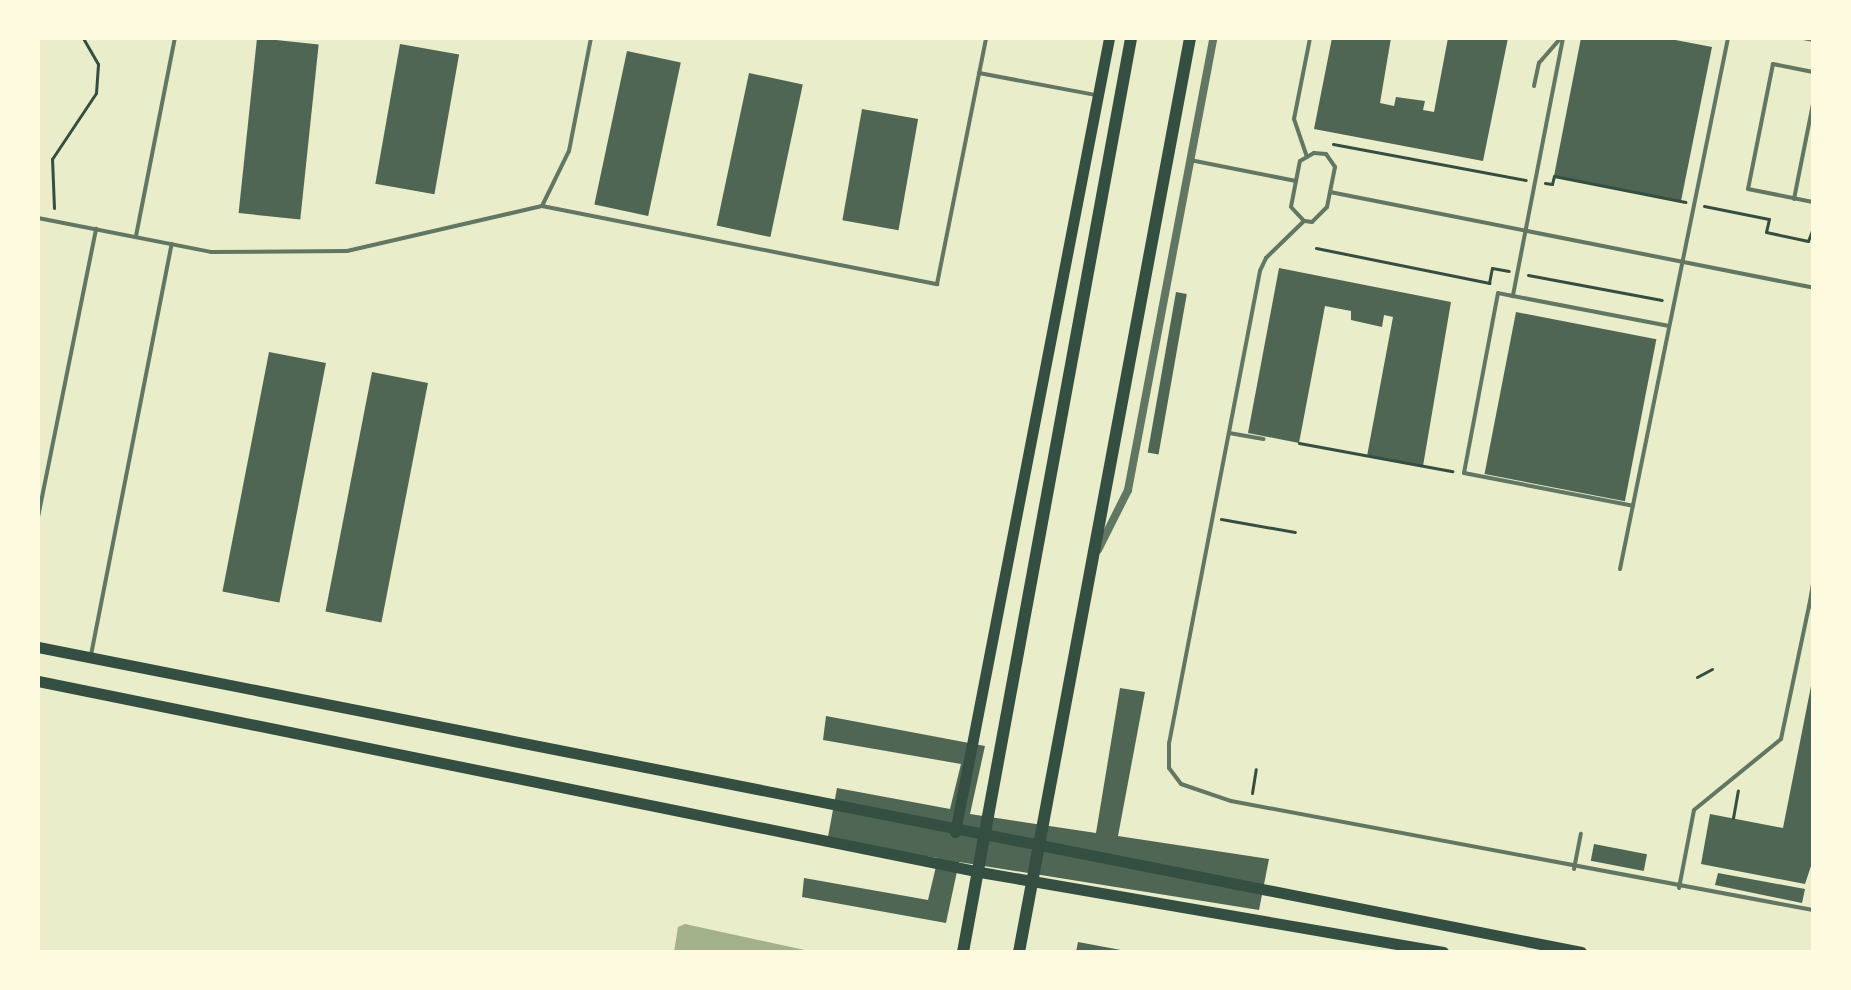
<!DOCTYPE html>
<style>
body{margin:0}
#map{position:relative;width:1851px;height:990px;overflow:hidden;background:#e9edc9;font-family:"Open Sans",sans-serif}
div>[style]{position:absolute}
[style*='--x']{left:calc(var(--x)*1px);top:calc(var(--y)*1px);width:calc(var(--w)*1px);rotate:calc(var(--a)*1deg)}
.water>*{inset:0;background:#a3b18a}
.building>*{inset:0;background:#4f6655;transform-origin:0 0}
.path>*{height:3px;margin:-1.5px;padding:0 1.5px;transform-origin:1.5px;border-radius:1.5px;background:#344e41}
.service>*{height:4px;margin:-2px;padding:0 2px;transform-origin:2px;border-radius:2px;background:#617663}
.minor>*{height:8px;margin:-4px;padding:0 4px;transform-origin:4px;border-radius:4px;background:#617663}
.secondary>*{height:11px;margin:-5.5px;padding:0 5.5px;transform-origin:5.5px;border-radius:5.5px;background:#344e41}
.primary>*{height:12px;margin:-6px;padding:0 6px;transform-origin:6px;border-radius:6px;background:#344e41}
span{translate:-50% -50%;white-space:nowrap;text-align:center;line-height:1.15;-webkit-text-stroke:7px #fefae0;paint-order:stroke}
.frame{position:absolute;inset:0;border:40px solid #fefae0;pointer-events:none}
</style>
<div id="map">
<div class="water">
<i style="clip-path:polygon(685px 924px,814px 952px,674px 952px,678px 927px)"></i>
</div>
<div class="building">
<i style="left:257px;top:38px;width:62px;height:176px;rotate:6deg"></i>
<i style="clip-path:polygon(1332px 38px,1391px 38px,1380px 103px,1394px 106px,1396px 97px,1425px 101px,1423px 110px,1434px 112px,1448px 38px,1508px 38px,1483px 161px,1314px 129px)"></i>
<i style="clip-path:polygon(1581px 38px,1665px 38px,1712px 47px,1681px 201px,1554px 176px)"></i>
<i style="left:400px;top:44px;width:60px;height:142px;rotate:10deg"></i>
<i style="left:627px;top:51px;width:55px;height:157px;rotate:12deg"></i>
<i style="left:749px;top:73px;width:55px;height:156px;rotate:12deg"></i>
<i style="left:862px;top:109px;width:57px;height:113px;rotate:10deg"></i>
<i style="clip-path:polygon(1279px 268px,1451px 302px,1423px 466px,1367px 456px,1393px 317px,1384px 315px,1382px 327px,1351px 320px,1351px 311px,1325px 306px,1299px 443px,1248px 433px)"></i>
<i style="left:1176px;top:292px;width:11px;height:163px;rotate:10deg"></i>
<i style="left:1516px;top:312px;width:143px;height:165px;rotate:11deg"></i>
<i style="left:269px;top:352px;width:58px;height:244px;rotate:11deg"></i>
<i style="left:372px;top:372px;width:57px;height:244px;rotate:11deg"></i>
<i style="clip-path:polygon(1812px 681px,1813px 860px,1805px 884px,1701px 864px,1710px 814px,1783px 828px)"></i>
<i style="clip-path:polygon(1120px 688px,1145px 692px,1118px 836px,1269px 859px,1259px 910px,959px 862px,946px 923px,802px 897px,804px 878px,928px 900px,938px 858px,827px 842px,837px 788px,950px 809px,961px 764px,823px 740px,826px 716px,985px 746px,970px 814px,1096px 833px)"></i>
<i style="left:1594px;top:844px;width:54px;height:17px;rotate:11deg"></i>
<i style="clip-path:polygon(1718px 873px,1805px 889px,1802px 903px,1715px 885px)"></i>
<i style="clip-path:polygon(1078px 942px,1121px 950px,1121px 952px,1076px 952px)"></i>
</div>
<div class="path">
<i style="--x:1333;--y:144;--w:196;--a:10.6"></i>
<i style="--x:1545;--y:183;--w:7;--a:8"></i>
<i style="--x:1552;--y:184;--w:8;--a:-76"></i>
<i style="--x:1554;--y:176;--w:134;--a:11.2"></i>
<i style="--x:1704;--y:206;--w:66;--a:11.3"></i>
<i style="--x:1769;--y:219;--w:13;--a:103"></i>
<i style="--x:1766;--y:232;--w:43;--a:12.1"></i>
<i style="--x:1808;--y:241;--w:14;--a:-69"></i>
<i style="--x:54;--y:208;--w:49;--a:-92.3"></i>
<i style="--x:52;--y:159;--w:79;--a:-56.3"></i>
<i style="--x:96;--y:93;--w:29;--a:-86"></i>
<i style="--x:98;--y:64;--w:30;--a:-120"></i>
<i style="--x:1316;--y:248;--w:177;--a:11.4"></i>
<i style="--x:1489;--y:283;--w:15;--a:-79"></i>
<i style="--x:1492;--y:268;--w:17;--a:10"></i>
<i style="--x:1528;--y:275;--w:136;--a:10.6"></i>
<i style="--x:1299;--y:443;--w:156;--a:10.4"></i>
<i style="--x:1221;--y:519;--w:75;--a:10"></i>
<i style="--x:1697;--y:677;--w:17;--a:-28"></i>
<i style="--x:1252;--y:793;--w:24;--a:-81"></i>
<i style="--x:1733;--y:818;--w:28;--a:-80"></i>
</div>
<div class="service">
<i style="--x:1563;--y:38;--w:263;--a:101"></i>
<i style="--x:1513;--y:296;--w:15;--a:-169"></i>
<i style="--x:1498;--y:293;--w:183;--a:100.7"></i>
<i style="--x:1464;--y:473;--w:172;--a:11"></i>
<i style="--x:1803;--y:38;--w:10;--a:11"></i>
<i style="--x:1813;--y:72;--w:41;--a:-168.7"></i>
<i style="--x:1773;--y:64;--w:127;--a:101.3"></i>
<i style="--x:1748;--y:189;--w:66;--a:11.3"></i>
<i style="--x:979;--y:73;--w:118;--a:10.7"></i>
<i style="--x:1534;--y:86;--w:24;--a:-78"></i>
<i style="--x:1539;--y:63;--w:33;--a:-49"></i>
<i style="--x:1307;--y:157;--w:40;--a:-108.9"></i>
<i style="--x:1294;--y:119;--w:83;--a:-78.8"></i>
<i style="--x:1190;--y:160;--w:108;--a:11.2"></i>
<i style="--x:1296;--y:181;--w:20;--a:-79"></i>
<i style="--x:1300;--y:161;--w:16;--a:-30"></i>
<i style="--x:1314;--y:153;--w:12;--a:5"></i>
<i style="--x:1326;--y:154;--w:16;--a:55"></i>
<i style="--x:1335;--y:167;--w:41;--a:101.3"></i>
<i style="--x:1327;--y:207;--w:21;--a:135"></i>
<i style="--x:1312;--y:222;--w:7;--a:-172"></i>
<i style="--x:1296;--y:181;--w:26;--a:101"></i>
<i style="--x:1291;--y:207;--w:19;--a:47"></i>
<i style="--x:1330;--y:192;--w:492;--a:11.2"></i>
<i style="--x:1794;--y:199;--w:97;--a:-78.7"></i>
<i style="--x:542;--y:206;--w:403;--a:11.2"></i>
<i style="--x:937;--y:284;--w:251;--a:-78.7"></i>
<i style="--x:38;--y:218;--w:176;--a:11.1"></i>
<i style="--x:211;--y:252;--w:136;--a:-0.4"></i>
<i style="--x:347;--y:251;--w:200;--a:-13"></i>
<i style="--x:542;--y:206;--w:61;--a:-63.9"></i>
<i style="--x:569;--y:151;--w:115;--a:-79"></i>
<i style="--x:1304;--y:221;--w:53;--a:135.8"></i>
<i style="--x:1266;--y:258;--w:14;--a:115"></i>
<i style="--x:1260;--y:271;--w:481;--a:100.9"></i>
<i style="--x:1169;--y:743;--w:25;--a:90"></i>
<i style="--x:1169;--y:768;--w:20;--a:53"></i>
<i style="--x:1181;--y:784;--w:53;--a:18.8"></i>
<i style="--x:1231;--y:801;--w:592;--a:10.61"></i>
<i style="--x:136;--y:236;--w:202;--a:-78.9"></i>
<i style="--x:1513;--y:296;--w:159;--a:10.9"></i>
<i style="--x:1229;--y:433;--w:35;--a:10"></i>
<i style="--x:38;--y:517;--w:294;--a:-78.6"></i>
<i style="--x:1620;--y:569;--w:542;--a:-78.5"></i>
<i style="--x:1813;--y:584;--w:22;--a:100"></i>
<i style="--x:1809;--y:606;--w:4;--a:14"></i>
<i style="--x:91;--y:655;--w:419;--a:-78.9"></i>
<i style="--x:1574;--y:869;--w:36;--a:-79"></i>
<i style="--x:1679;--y:888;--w:79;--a:-79.1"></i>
<i style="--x:1694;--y:810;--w:112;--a:-39.2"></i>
<i style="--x:1781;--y:739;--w:136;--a:-78.1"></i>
</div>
<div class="minor">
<i style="--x:1098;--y:550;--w:67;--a:-63.4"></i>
<i style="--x:1128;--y:490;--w:460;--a:-79.3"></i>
</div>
<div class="secondary">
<i style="--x:38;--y:647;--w:1573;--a:11.18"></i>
<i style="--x:38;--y:681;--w:961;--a:11.46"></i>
<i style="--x:980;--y:872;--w:470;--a:9.8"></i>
<i style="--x:955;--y:832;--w:809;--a:-79.02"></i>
</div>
<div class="primary">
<i style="--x:963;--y:952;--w:929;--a:-79.58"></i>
<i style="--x:1019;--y:952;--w:930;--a:-79.4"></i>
</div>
<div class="frame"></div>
</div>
